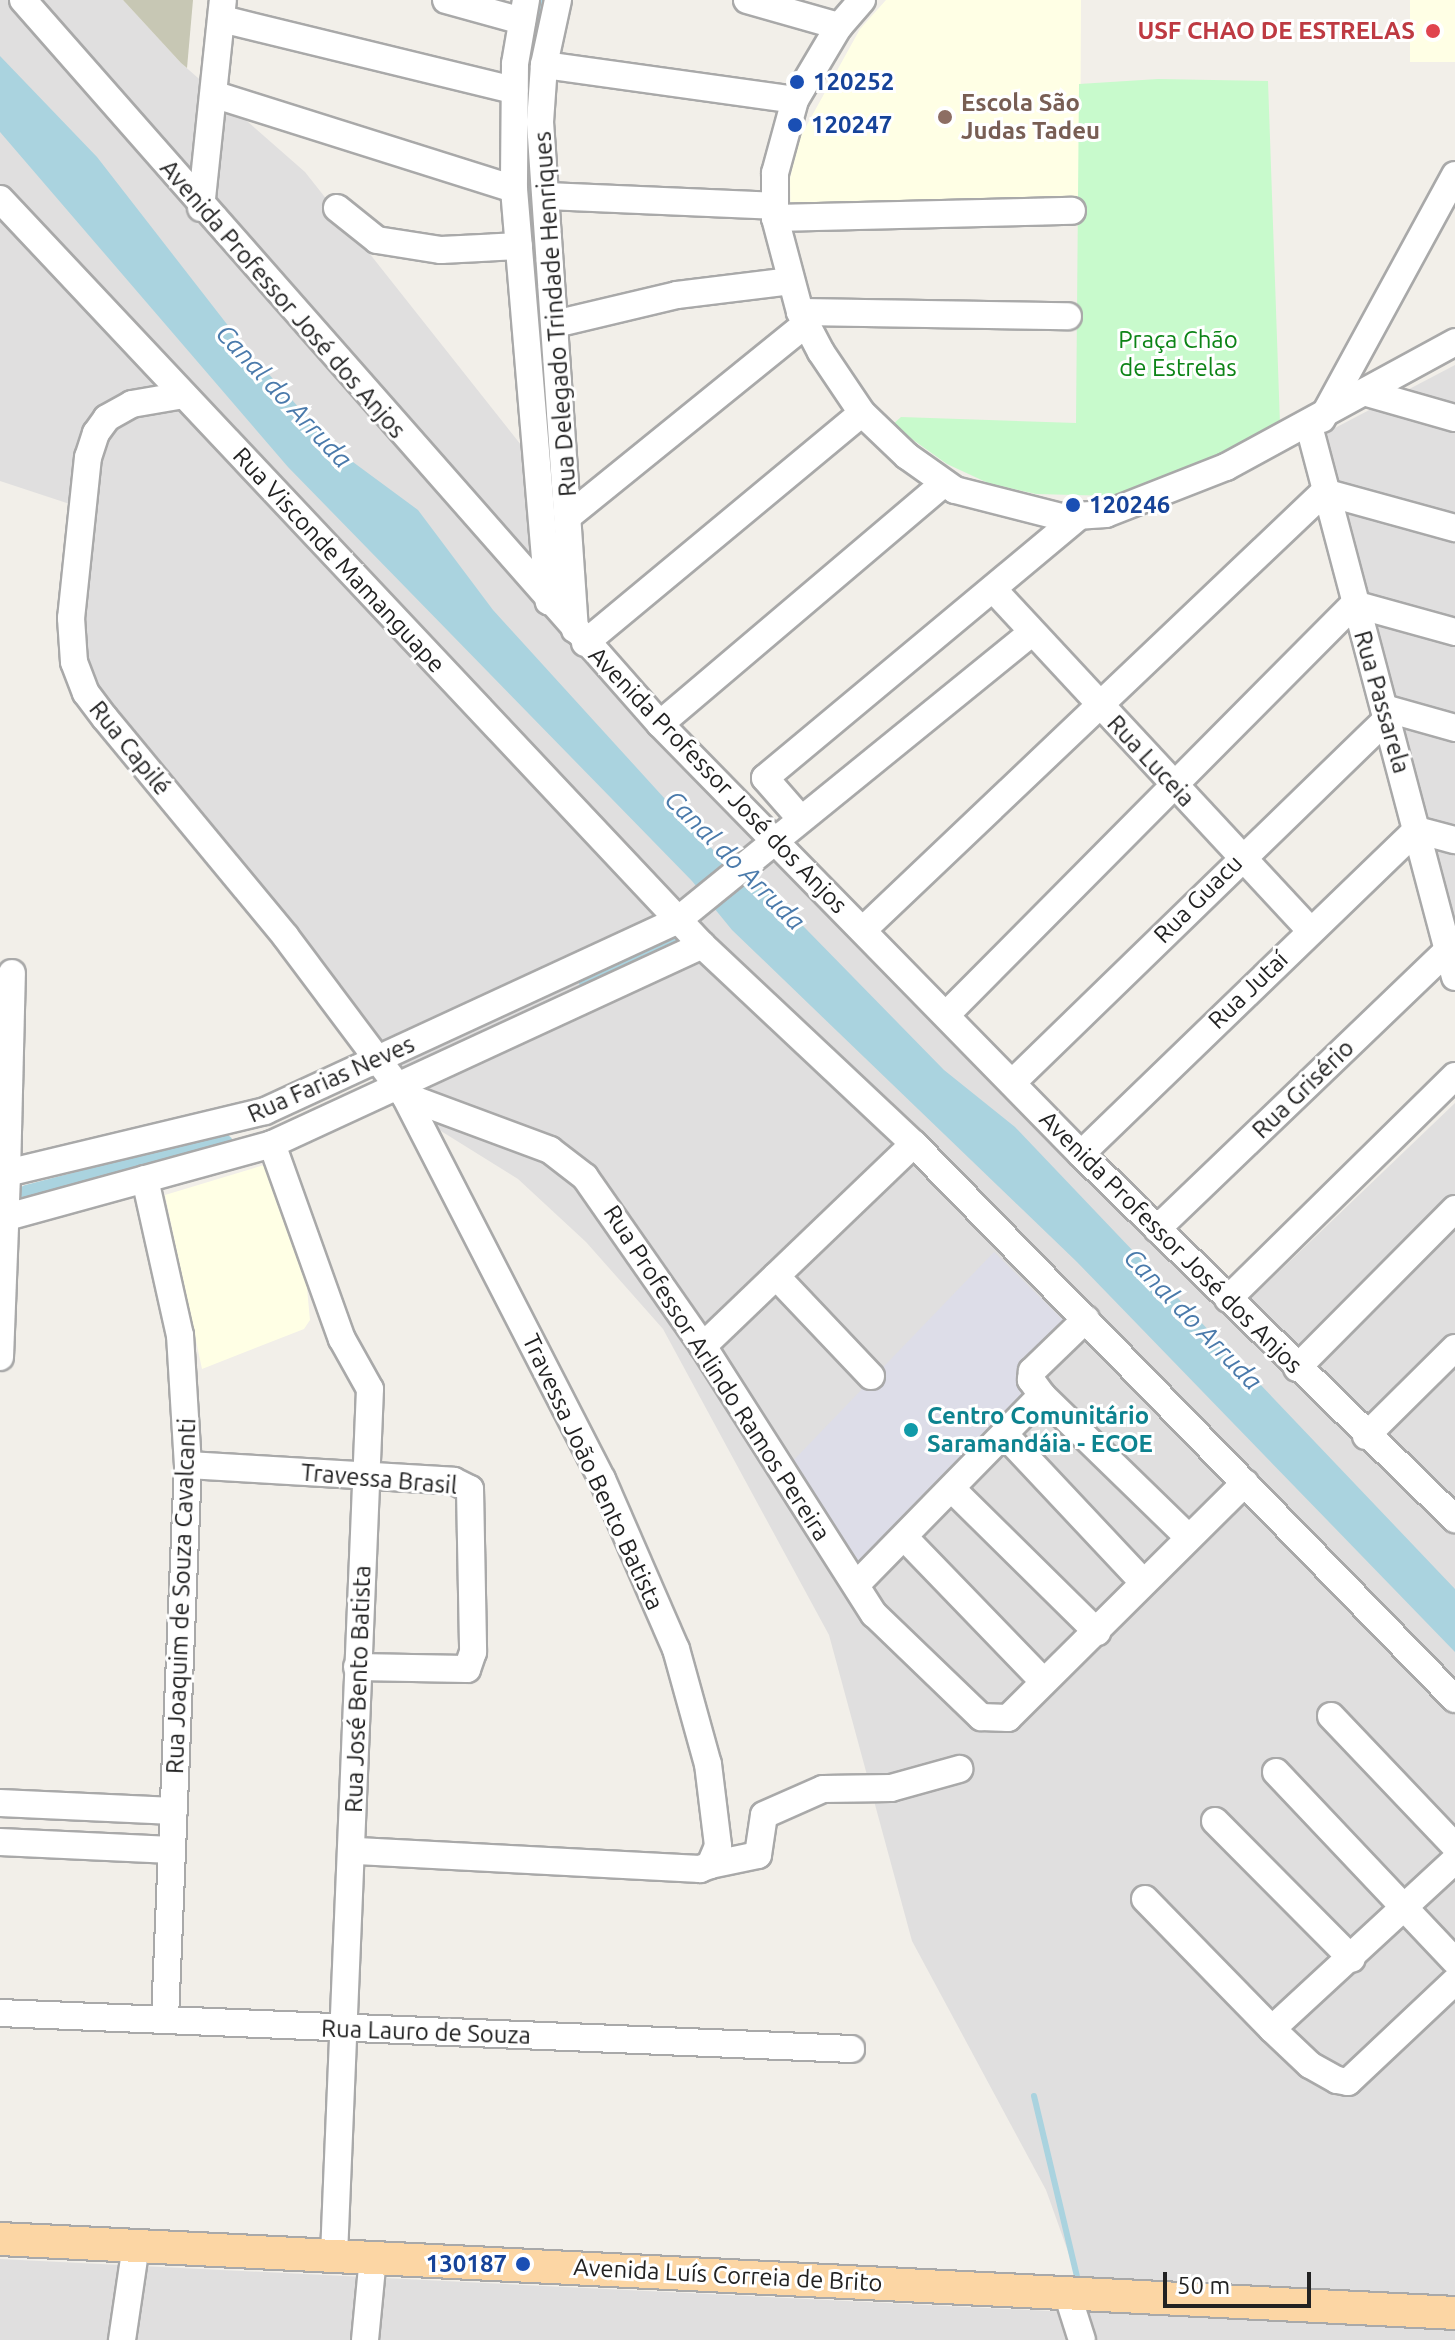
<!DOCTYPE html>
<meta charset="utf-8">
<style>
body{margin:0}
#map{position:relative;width:1455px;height:2340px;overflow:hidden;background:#f2efe9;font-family:Ubuntu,sans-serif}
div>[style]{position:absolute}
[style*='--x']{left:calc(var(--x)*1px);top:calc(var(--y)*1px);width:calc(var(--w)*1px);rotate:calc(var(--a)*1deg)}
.residential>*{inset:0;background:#e0dfdf}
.education>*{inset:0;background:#ffffe5;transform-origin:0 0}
.construction>*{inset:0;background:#c7c7b4}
.park>*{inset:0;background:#c8facc}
.plaza>*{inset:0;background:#dddde8}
.water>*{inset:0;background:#aad3df}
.stream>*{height:6px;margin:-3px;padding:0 3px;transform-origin:3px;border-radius:3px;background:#aad3df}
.canal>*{height:20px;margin:-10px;padding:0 10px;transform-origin:10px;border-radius:10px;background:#aad3df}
.roads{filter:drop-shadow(2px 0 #a9a9a9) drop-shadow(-2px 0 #a9a9a9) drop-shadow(0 2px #a9a9a9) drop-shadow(0 -2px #a9a9a9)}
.minor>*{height:26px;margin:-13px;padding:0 13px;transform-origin:13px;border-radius:13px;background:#fff}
.major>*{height:32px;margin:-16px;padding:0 16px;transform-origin:16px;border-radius:16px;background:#fcd6a4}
.dots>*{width:22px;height:22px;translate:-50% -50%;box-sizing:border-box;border:4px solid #fff;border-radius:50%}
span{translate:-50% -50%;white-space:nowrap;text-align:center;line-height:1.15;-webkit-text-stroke:6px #fff;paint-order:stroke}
.health-label{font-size:24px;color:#be3a42;font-weight:700}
.right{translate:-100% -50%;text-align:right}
.transit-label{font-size:24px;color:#164399;font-weight:700}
.left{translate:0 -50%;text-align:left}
.education-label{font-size:24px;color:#785e54;font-weight:700}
.street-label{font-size:24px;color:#222}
.park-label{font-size:24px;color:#0c8416}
.culture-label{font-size:24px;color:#0d838f;font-weight:700}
.water-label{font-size:26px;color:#4a7aab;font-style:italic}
.scale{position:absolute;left:1163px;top:2272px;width:148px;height:36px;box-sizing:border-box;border:4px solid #222;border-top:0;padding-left:10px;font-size:24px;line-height:28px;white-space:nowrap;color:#222;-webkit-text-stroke:6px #fff;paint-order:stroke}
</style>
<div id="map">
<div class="residential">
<i style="clip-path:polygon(0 0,123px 0,181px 63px,305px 172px,563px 498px,583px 652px,1243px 1306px,1455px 1103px,1455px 2340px,0 2340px,0 2259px,1090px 2313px,1046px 2190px,912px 1941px,829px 1635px,663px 1329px,586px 1242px,518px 1179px,412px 1113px,82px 699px,79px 596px,94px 512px,0 481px)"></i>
<i style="clip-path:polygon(1455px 365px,1455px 973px,1314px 439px)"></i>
</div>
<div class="education">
<i style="clip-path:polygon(886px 0,1081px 0,1080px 213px,791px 224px,790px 179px,798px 141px,860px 29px)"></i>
<i style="left:1410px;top:0;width:45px;height:62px"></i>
<i style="clip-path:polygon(264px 1165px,303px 1246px,310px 1320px,304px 1329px,202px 1369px,165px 1195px)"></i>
</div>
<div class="construction">
<i style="clip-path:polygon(123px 0,193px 0,187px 68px,181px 63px)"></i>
</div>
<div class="park">
<i style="clip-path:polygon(1158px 79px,1268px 81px,1280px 424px,1196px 471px,1113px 496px,1036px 494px,988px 483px,947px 464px,892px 425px,901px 417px,1076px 423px,1079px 84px)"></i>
</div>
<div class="plaza">
<i style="clip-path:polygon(994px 1252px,1070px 1327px,1018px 1381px,1032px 1396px,858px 1577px,789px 1465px)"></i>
</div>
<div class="water">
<i style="clip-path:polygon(0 56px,97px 157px,247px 350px,338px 451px,418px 510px,493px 610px,686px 822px,720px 857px,762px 884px,944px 1070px,1015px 1127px,1455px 1589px,1455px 1652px,1077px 1262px,732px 930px,692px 881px,288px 467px,0 132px)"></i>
</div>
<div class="stream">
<i style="--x:1034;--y:2096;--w:185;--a:76.6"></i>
</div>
<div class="canal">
<i style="--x:533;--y:267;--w:185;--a:-91.5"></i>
<i style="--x:528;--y:82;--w:84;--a:-79"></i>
<i style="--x:589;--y:983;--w:93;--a:-24.9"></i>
<i style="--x:27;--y:1195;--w:203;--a:-14.5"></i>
</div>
<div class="roads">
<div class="minor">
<i style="--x:23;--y:0;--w:964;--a:48.66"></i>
<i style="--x:660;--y:724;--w:602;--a:45.61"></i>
<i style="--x:1081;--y:1154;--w:523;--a:44.3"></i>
<i style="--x:446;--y:0;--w:79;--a:15.4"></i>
<i style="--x:526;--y:0;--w:65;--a:99.8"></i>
<i style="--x:515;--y:64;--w:125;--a:90.5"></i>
<i style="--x:514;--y:189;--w:414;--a:85.2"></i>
<i style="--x:558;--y:0;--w:66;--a:102.2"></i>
<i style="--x:544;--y:65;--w:57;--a:94"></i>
<i style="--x:540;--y:122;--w:509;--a:86.06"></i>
<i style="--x:747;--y:0;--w:96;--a:15.8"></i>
<i style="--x:862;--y:0;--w:35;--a:131"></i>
<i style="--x:839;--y:26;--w:86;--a:120.7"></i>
<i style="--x:795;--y:100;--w:76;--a:105.3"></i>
<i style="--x:775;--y:173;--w:45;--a:90"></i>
<i style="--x:775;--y:218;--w:97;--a:75.1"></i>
<i style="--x:800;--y:312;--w:45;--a:62.3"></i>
<i style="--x:821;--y:352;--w:73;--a:56.1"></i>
<i style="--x:862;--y:413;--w:62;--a:43.7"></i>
<i style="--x:907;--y:456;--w:59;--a:35.3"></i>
<i style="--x:955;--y:490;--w:109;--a:14.3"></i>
<i style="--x:1061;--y:517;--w:45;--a:-3.8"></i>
<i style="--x:1106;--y:514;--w:129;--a:-21.4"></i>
<i style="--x:1226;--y:467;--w:261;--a:-28.6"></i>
<i style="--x:222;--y:19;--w:301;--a:13.7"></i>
<i style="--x:544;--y:65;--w:253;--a:7.9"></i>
<i style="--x:216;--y:95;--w:312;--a:17.5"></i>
<i style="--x:547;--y:196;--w:226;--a:2.5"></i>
<i style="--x:0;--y:199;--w:1024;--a:46.74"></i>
<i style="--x:702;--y:945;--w:291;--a:43.2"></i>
<i style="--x:914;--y:1144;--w:775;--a:45.73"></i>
<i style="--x:201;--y:208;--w:209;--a:-84"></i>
<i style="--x:337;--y:208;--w:51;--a:38.7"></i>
<i style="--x:377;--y:240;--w:65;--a:8.9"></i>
<i style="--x:441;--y:250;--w:78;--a:-2.9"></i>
<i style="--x:775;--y:218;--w:297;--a:-1.4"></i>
<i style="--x:800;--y:312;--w:268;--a:0.9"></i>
<i style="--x:555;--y:324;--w:125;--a:-13.4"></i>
<i style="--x:677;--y:295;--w:115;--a:-7"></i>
<i style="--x:1367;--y:393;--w:91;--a:15.9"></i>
<i style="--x:184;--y:395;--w:53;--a:170.2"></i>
<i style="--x:132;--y:404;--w:29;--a:151"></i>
<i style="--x:107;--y:418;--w:19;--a:126"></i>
<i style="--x:96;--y:433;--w:25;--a:108"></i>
<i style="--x:88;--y:457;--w:162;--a:96"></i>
<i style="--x:71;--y:618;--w:44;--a:86.1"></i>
<i style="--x:74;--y:662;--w:33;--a:69"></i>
<i style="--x:86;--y:693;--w:31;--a:53"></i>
<i style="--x:105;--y:718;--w:284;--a:50.4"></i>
<i style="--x:286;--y:937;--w:199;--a:53.2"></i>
<i style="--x:405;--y:1096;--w:431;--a:62.8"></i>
<i style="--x:602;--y:1479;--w:185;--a:66.5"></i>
<i style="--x:676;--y:1649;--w:119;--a:74.5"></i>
<i style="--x:708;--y:1764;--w:83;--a:83"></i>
<i style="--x:718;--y:1846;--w:21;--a:113"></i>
<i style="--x:710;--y:1865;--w:11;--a:158"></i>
<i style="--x:700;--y:1869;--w:348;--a:-177"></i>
<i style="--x:1322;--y:419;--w:278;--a:-61.4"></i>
<i style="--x:1309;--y:426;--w:570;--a:75.16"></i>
<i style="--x:570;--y:515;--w:304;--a:-39"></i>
<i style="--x:994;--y:590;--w:464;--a:47.1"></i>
<i style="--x:585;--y:643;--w:360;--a:-39.7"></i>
<i style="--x:1384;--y:708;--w:74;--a:15.7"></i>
<i style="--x:660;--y:724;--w:372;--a:-40.3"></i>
<i style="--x:800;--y:818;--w:53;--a:-131.2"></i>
<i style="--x:765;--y:778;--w:408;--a:-39.8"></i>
<i style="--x:863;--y:930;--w:636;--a:-43.53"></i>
<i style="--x:1324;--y:492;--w:136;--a:15.4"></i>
<i style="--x:947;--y:1014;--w:578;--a:-45.21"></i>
<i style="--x:1354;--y:604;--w:105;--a:15.5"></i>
<i style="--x:1012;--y:1083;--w:523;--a:-44.15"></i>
<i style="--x:405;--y:1096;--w:155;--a:20.4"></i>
<i style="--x:550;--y:1150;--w:44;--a:37.6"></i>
<i style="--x:585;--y:1177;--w:206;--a:55.1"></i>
<i style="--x:703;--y:1346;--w:318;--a:57.5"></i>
<i style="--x:874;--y:1614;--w:149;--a:43.9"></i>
<i style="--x:981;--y:1717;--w:27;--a:2"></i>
<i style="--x:1008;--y:1718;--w:334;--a:-44.8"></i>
<i style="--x:272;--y:1144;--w:207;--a:70.3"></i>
<i style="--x:342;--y:1339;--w:57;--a:60.8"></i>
<i style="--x:370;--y:1389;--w:866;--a:92.38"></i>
<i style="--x:1081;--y:1154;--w:467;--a:-44"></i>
<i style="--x:1417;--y:830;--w:39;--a:15"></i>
<i style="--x:7;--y:1173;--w:200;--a:-88.6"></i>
<i style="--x:145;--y:1179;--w:160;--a:77.4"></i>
<i style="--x:180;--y:1335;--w:130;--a:86.5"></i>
<i style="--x:188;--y:1465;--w:553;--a:92.38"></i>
<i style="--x:0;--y:1219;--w:282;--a:-15.4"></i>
<i style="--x:272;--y:1144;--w:474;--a:-24.8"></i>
<i style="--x:1157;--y:1229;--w:405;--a:-43.8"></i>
<i style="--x:1449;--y:949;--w:6;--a:9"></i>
<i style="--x:776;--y:1276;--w:138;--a:46.5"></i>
<i style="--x:1228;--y:1299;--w:318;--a:-44.5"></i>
<i style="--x:703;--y:1346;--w:292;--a:-43.8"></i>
<i style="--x:0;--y:1357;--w:184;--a:-87.8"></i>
<i style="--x:7;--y:1173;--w:265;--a:-13.5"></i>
<i style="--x:265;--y:1111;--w:455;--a:-24.8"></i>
<i style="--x:678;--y:920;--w:455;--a:-39.1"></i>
<i style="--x:1297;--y:1368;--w:224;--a:-45.2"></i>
<i style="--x:1042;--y:1395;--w:204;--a:44.2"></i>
<i style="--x:1005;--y:1435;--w:202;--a:46.8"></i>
<i style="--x:1366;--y:1436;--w:125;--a:-44.7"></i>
<i style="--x:188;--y:1465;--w:266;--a:3.4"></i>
<i style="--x:454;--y:1481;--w:18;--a:27"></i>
<i style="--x:470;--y:1489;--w:163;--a:88.9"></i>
<i style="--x:473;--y:1652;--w:18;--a:109"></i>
<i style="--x:467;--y:1669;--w:110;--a:-179"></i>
<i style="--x:952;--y:1489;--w:204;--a:44.6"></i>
<i style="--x:904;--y:1537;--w:199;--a:46"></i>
<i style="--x:856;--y:1585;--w:266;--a:-45.6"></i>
<i style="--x:1042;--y:1395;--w:19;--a:-126"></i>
<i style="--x:1031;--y:1380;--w:9;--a:-84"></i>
<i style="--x:1032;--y:1371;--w:75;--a:-43.9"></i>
<i style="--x:1331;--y:1716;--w:180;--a:46.4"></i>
<i style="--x:1276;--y:1772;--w:260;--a:46.6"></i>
<i style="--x:0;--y:1803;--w:174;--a:2.6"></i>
<i style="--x:1215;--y:1821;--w:194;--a:45.2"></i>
<i style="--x:0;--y:1842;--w:172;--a:2.7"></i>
<i style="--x:710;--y:1865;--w:49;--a:-11.8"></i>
<i style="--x:758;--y:1855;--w:40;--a:-81.5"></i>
<i style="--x:764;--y:1815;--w:64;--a:-23.8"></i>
<i style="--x:823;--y:1789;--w:68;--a:-0.8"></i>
<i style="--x:891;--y:1788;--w:71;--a:-15.6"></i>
<i style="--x:1145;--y:1899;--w:182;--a:45.7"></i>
<i style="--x:1272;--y:2029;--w:52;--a:43.5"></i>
<i style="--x:1310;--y:2065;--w:31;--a:29"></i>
<i style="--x:1337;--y:2080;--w:11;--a:10"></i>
<i style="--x:1348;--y:2082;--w:147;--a:-43.3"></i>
<i style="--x:0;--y:2013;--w:852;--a:2.42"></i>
<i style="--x:1272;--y:2029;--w:249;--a:-42.7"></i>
<i style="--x:1067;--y:2293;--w:49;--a:72.3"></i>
<i style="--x:122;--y:2340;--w:96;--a:-81.6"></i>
<i style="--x:365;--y:2340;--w:83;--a:-84.5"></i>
</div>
<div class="major">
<i style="--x:0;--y:2239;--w:1457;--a:2.91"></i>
</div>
</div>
<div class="dots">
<i style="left:1433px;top:31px;background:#e0444e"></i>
<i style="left:797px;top:82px;background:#1a4fb4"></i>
<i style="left:945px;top:117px;background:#8d6e63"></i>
<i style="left:795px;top:125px;background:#1a4fb4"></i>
<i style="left:1073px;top:505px;background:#1a4fb4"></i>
<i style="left:911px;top:1430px;background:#0f9aa8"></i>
<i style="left:523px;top:2264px;background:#1a4fb4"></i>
</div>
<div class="health-label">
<span class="right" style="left:1415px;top:31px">USF CHAO DE ESTRELAS</span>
</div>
<div class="transit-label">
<span class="left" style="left:813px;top:82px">120252</span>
<span class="left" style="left:811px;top:125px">120247</span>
<span class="left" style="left:1089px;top:505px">120246</span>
<span class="right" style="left:507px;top:2264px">130187</span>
</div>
<div class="education-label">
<span class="left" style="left:961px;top:117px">Escola São<br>Judas Tadeu</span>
</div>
<div class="street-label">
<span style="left:283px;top:299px;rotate:49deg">Avenida Professor José dos Anjos</span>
<span style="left:555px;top:314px;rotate:-94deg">Rua Delegado Trindade Henriques</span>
<span style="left:339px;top:560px;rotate:47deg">Rua Visconde Mamanguape</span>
<span style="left:1382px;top:702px;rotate:74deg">Rua Passarela</span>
<span style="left:130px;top:748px;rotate:51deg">Rua Capilé</span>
<span style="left:1151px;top:761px;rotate:47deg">Rua Luceia</span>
<span style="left:718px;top:780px;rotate:46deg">Avenida Professor José dos Anjos</span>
<span style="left:1198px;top:899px;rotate:-45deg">Rua Guacu</span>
<span style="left:1248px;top:990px;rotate:-44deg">Rua Jutaí</span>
<span style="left:331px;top:1079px;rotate:-24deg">Rua Farias Neves</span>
<span style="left:1303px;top:1089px;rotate:-44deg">Rua Grisério</span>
<span style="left:1171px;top:1242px;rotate:45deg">Avenida Professor José dos Anjos</span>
<span style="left:717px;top:1373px;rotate:57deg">Rua Professor Arlindo Ramos Pereira</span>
<span style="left:593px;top:1472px;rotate:65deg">Travessa João Bento Batista</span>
<span style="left:379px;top:1479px;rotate:5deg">Travessa Brasil</span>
<span style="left:181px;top:1596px;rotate:-88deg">Rua Joaquim de Souza Cavalcanti</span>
<span style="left:358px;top:1689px;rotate:-88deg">Rua José Bento Batista</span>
<span style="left:426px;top:2032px;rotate:2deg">Rua Lauro de Souza</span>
<span style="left:728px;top:2275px;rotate:3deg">Avenida Luís Correia de Brito</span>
</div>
<div class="park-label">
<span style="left:1178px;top:354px">Praça Chão<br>de Estrelas</span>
</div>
<div class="culture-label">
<span class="left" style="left:927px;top:1430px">Centro Comunitário<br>Saramandáia - ECOE</span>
</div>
<div class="water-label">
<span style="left:284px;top:396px;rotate:47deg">Canal do Arruda</span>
<span style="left:735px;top:860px;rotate:45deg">Canal do Arruda</span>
<span style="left:1193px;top:1319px;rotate:46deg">Canal do Arruda</span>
</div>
<div class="scale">50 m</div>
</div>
